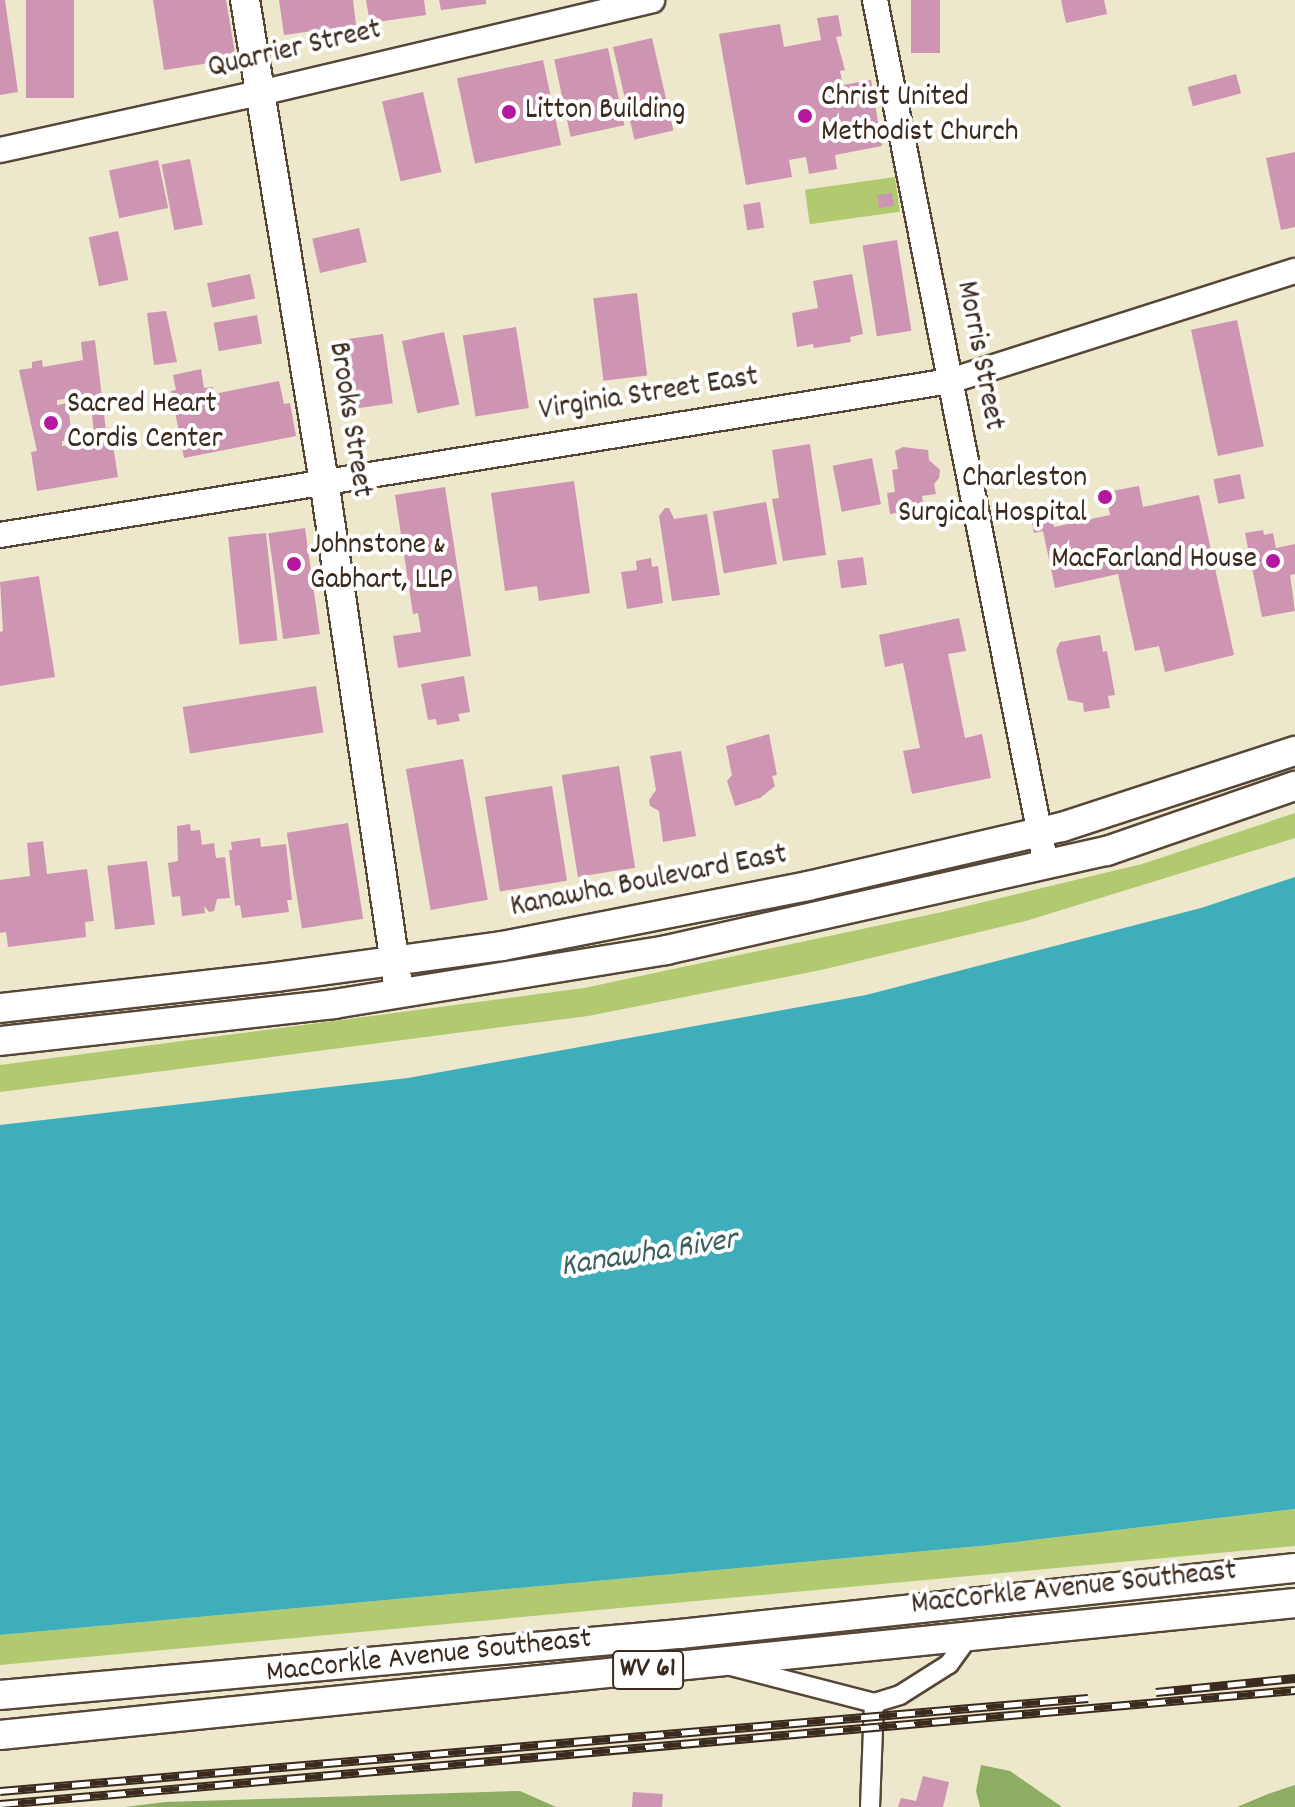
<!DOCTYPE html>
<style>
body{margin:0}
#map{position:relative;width:1295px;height:1807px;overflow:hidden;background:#ede7cb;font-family:Dekko,sans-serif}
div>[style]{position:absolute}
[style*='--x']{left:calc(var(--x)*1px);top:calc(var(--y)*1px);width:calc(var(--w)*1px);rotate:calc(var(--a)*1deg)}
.green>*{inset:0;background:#b2ca6f;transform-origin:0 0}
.forest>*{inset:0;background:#8dae62}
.water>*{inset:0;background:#3eaeba}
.building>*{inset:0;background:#ce95b3;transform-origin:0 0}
.roads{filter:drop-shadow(2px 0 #564638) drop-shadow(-2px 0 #564638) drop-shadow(0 2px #564638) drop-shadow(0 -2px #564638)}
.street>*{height:18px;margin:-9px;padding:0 9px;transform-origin:9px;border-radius:9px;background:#fff}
.secondary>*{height:24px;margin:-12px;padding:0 12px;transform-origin:12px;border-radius:12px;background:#fff}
.primary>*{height:28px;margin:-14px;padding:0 14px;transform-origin:14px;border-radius:14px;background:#fff}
.rail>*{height:9px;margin-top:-4.5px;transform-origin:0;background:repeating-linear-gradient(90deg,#fff 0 18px,#3b2a1e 0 36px);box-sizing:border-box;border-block:2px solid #3b2a1e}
.dots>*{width:22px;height:22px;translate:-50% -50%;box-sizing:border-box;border:4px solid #fff;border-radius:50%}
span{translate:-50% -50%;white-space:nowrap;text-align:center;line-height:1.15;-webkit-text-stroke:8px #fff;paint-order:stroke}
.shield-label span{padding:2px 6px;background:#fff;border:2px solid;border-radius:6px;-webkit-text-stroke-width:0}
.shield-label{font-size:28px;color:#3b2a1e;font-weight:700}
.street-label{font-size:30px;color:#3b2a1e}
.poi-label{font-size:30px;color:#3b2a1e}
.left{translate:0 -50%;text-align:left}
.right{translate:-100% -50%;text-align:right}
.water-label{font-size:32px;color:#3c5f5c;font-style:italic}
</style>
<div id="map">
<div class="green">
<i style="left:895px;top:177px;width:35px;height:91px;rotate:82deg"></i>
<i style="clip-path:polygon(1295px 813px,1295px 838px,1029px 920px,821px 970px,588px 1016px,0 1092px,0 1065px,584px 988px,942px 912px,1142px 864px)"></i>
<i style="clip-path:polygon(1295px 1509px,1295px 1546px,0 1665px,0 1635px,981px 1546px)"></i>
</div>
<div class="forest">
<i style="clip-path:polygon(981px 1765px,1010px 1771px,1062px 1807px,980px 1807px,976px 1791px)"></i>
<i style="clip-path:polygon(1295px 1785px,1295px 1807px,1237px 1807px,1268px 1794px)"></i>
<i style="clip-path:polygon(520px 1791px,556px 1807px,125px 1807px,165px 1802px)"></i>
</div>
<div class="water">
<i style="clip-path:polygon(1295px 877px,1295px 1509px,981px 1546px,0 1635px,0 1125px,408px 1078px,866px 995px,1201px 908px)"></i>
</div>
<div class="building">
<i style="clip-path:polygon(0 0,5px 0,18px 92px,0 95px)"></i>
<i style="left:26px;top:0;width:48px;height:98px"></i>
<i style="clip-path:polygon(153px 0,226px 0,236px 59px,164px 70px)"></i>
<i style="clip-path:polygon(279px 0,353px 0,356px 25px,284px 35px)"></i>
<i style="clip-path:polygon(366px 0,424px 0,426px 15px,370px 23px)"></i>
<i style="clip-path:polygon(439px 0,486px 0,486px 4px,441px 10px)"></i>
<i style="left:911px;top:0;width:29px;height:53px"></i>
<i style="clip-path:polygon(1061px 0,1104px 0,1107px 14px,1066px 23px)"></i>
<i style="clip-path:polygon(838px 15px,842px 36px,836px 37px,845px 70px,840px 71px,843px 85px,871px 80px,882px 146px,835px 155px,837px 169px,809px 174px,806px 157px,789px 160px,792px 177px,746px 185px,719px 34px,780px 24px,784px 47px,821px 40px,817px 18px)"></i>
<i style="left:652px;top:38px;width:95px;height:40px;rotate:77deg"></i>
<i style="left:608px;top:48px;width:79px;height:55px;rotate:78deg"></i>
<i style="left:543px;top:60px;width:87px;height:88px;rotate:78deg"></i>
<i style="left:1236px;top:74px;width:20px;height:50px;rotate:75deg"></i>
<i style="left:423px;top:92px;width:82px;height:42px;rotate:77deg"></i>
<i style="clip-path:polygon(1295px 152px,1295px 227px,1281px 230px,1266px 158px)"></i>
<i style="left:190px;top:159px;width:67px;height:29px;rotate:79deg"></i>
<i style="left:158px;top:160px;width:49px;height:50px;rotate:78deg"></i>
<i style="left:892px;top:193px;width:13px;height:15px;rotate:81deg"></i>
<i style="left:760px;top:202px;width:26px;height:17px;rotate:81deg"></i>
<i style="left:359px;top:228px;width:35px;height:48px;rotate:77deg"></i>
<i style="left:118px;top:231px;width:50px;height:30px;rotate:78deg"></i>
<i style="left:897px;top:240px;width:92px;height:35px;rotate:81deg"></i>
<i style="left:250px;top:274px;width:25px;height:44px;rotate:78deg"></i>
<i style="clip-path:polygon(852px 274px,863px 334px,850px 337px,851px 342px,814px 348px,813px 344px,797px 347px,792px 313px,818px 308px,813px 281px)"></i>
<i style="left:637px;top:293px;width:83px;height:44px;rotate:83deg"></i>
<i style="clip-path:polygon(166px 311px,177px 362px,154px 365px,147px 313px)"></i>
<i style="left:257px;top:315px;width:29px;height:44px;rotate:80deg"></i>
<i style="left:1237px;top:320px;width:129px;height:47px;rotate:78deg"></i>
<i style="left:516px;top:327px;width:82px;height:54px;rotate:81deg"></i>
<i style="left:444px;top:332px;width:74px;height:43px;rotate:78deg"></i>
<i style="left:383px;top:334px;width:70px;height:37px;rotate:82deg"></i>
<i style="clip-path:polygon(evenodd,95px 340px,107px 439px,112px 439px,118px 477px,37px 491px,31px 452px,37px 451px,19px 370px,32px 368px,32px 362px,42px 360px,43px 367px,83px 360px,81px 342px,95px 340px,90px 396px,95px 442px,62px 446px,62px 441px,72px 440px,68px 403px,57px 405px,57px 400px,90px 396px)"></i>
<i style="clip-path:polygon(201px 369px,204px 388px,213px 387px,214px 394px,279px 381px,284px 404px,290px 403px,296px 436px,184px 458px,171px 391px,176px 390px,173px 375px)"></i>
<i style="clip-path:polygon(810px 444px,826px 555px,783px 561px,772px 499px,779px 498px,772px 450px)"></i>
<i style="clip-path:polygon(903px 447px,928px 450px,929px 460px,940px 470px,939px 478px,934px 484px,936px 494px,922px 496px,924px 508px,890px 514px,887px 493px,895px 492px,892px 470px,898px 469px,895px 451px)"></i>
<i style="left:872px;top:458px;width:47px;height:40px;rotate:79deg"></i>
<i style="left:1240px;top:474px;width:25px;height:27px;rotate:79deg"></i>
<i style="clip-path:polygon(574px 481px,590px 593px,539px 601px,537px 586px,505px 591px,491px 493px)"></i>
<i style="clip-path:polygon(1139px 486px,1143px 507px,1199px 495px,1234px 655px,1165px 672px,1159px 646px,1135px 651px,1118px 574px,1055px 588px,1043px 531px,1034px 533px,1032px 523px,1052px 518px,1054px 527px,1110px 515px,1106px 492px)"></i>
<i style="clip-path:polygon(445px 487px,471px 656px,398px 668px,393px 636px,421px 632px,418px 613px,413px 614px,395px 495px)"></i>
<i style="left:766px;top:502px;width:63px;height:54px;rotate:80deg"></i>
<i style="clip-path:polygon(665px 508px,669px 508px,674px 519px,707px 514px,720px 595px,672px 601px,659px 516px)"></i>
<i style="left:305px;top:528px;width:107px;height:37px;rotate:82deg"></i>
<i style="clip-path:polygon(1263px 530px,1264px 535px,1273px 533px,1276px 548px,1295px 544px,1295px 574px,1290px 575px,1295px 611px,1262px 617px,1245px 533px)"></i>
<i style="left:266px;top:533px;width:108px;height:38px;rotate:84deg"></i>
<i style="left:863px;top:557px;width:28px;height:26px;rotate:82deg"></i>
<i style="clip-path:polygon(651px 558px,652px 567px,658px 566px,663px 603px,627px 609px,621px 572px,637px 570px,636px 561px)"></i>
<i style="clip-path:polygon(39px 576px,55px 677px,0 686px,0 632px,3px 631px,0 582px)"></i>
<i style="clip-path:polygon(959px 618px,966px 651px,948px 654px,965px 738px,982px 734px,991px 778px,912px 794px,903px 751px,920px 748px,903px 663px,885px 667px,879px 635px)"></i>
<i style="clip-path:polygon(1100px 635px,1103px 652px,1107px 651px,1115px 695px,1108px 696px,1110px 708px,1084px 712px,1083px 703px,1068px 700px,1056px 650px,1060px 642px)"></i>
<i style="clip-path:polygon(464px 676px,470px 712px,458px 714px,460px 721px,437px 725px,436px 719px,428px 720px,421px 684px)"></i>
<i style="left:316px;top:686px;width:47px;height:135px;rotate:81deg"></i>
<i style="clip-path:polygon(769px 734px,777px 775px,772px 776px,775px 786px,760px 798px,735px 806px,727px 781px,732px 775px,726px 746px)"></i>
<i style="clip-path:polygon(681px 751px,696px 836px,663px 842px,659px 811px,650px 806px,649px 800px,656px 790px,650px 756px)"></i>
<i style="left:463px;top:759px;width:143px;height:58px;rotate:80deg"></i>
<i style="left:619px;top:766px;width:103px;height:58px;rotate:81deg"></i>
<i style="left:552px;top:786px;width:96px;height:68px;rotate:81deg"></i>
<i style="left:348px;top:823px;width:97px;height:62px;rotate:81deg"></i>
<i style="clip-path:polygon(190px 824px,191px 831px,200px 830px,202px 845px,214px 843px,216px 858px,225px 857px,230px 898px,217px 899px,214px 911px,209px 912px,204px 906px,205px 913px,182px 916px,180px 896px,172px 897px,168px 863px,178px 861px,177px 826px)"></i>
<i style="clip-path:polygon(260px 838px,261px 847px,286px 844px,292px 900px,287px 900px,289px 912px,242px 918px,240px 905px,235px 906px,229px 850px,232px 850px,231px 842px)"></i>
<i style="clip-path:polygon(43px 841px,47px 874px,87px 869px,94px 921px,85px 922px,86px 937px,8px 947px,6px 932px,0 933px,0 880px,30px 876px,27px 843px)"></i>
<i style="left:147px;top:861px;width:64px;height:40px;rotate:83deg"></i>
<i style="clip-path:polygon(923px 1776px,949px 1782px,943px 1807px,898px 1807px,901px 1798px,916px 1801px)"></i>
<i style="left:633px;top:1792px;width:30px;height:15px;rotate:4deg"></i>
</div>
<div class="roads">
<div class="street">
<i style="--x:731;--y:1666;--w:148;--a:14.5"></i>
<i style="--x:874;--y:1703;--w:27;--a:-17"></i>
<i style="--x:900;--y:1695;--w:58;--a:-32.3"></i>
<i style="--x:949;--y:1664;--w:37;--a:-54"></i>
<i style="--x:870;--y:1807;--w:104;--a:-87.8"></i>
</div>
<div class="secondary">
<i style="--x:875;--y:0;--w:882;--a:78.82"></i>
<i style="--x:0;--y:150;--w:266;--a:-12.4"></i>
<i style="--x:260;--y:93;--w:403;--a:-13.3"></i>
<i style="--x:0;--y:535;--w:962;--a:-9.21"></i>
<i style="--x:950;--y:381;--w:362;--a:-17.7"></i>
</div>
<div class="primary">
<i style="--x:245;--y:0;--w:486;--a:80.7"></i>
<i style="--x:324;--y:480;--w:503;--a:81.66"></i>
<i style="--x:0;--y:1008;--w:278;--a:-6.4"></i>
<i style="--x:276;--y:977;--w:228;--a:-7.8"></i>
<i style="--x:502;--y:946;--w:312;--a:-11.1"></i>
<i style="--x:808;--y:886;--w:261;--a:-13.1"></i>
<i style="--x:1062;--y:827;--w:245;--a:-18.1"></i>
<i style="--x:0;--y:1041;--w:336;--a:-6.3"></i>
<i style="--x:334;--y:1004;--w:336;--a:-9.2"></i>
<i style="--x:666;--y:950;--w:452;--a:-12.7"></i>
<i style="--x:1107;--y:851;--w:199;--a:-19.1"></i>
<i style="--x:0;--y:1695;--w:683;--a:-5.13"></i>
<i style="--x:680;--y:1634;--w:619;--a:-6.13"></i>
<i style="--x:0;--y:1735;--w:1302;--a:-5.82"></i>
</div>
</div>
<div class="rail">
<i style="--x:1156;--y:1692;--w:140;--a:-5.8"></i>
<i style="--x:0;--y:1791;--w:1092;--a:-4.89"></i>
<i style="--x:0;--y:1804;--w:1300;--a:-5.03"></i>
</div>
<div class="dots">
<i style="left:509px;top:112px;background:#b5179e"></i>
<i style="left:805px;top:116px;background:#b5179e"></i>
<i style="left:51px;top:423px;background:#b5179e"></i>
<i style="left:1105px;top:497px;background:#b5179e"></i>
<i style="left:1273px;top:561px;background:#b5179e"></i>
<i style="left:294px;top:564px;background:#b5179e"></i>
</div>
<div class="shield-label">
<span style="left:648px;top:1670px">WV 61</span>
</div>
<div class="street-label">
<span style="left:295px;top:51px;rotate:-13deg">Quarrier Street</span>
<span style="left:978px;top:356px;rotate:79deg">Morris Street</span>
<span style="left:649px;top:396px;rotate:-9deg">Virginia Street East</span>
<span style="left:348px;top:420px;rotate:81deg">Brooks Street</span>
<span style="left:649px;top:883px;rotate:-11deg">Kanawha Boulevard East</span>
<span style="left:1074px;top:1590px;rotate:-6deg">MacCorkle Avenue Southeast</span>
<span style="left:429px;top:1658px;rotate:-6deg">MacCorkle Avenue Southeast</span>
</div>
<div class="poi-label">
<span class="left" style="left:821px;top:116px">Christ United<br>Methodist Church</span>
<span class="left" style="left:525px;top:112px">Litton Building</span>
<span class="left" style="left:67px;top:423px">Sacred Heart<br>Cordis Center</span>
<span class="right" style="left:1087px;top:497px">Charleston<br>Surgical Hospital</span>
<span class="left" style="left:310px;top:564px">Johnstone &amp;<br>Gabhart, LLP</span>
<span class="right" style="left:1257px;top:561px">MacFarland House</span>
</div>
<div class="water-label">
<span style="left:649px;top:1255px;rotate:-9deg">Kanawha River</span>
</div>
</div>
